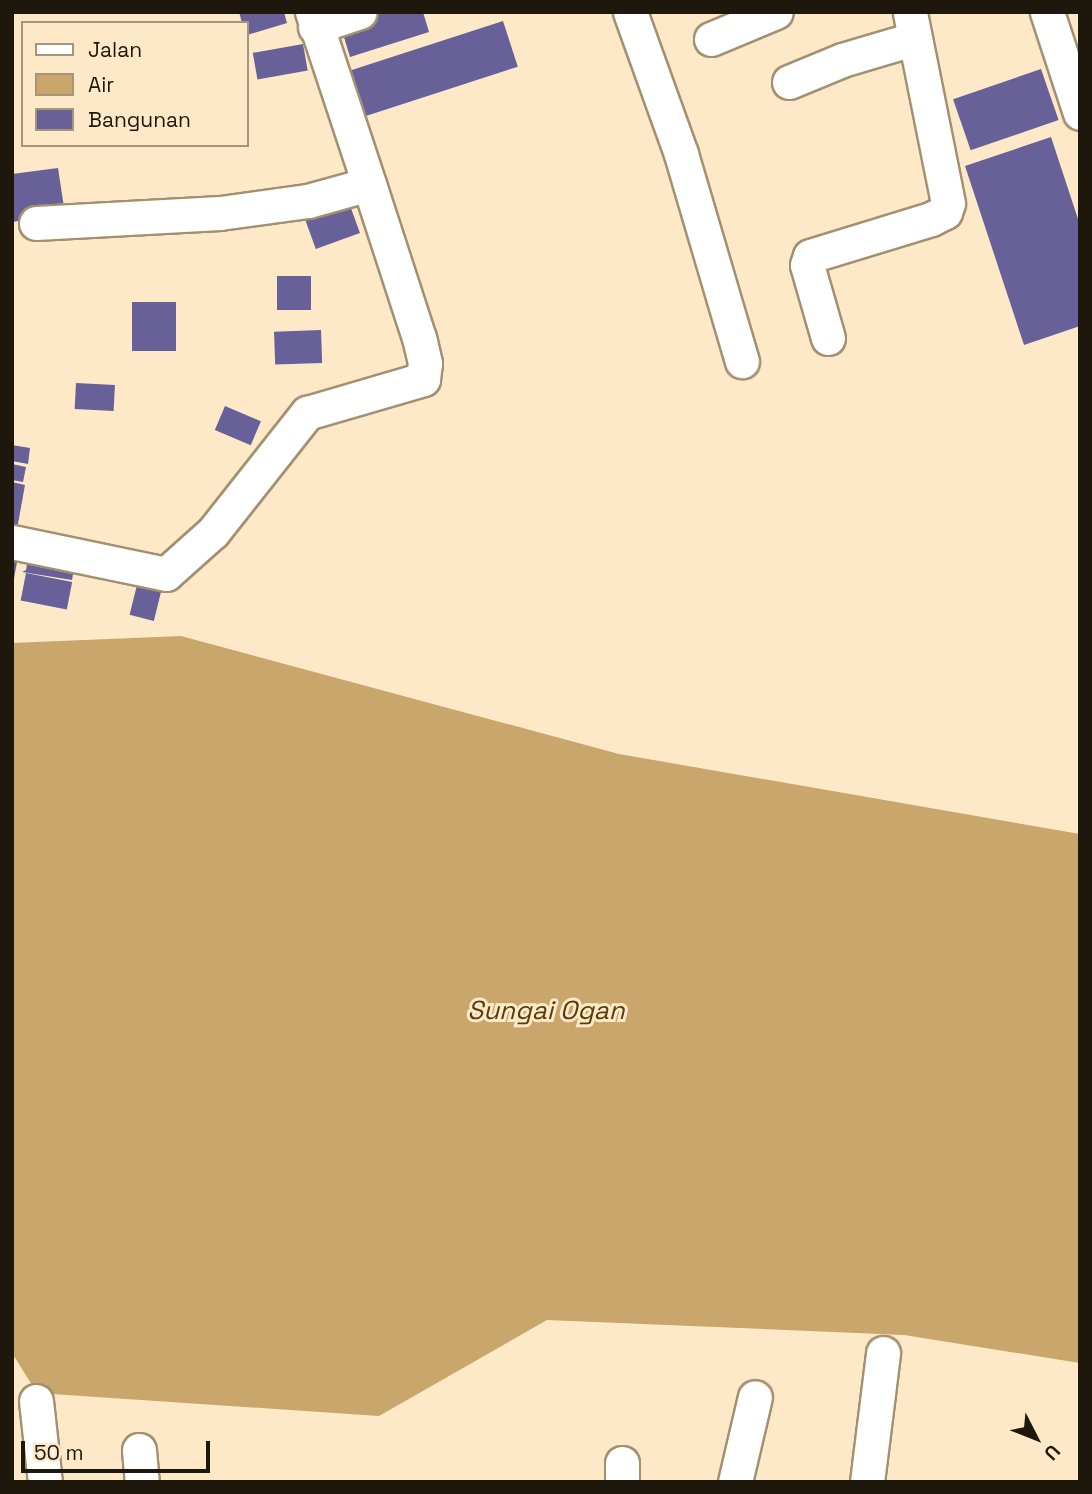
<!DOCTYPE html>
<style>
body{margin:0}
#map{position:relative;width:1092px;height:1494px;overflow:hidden;background:#fde9c7;font-family:"Space Grotesk",sans-serif}
div>[style]{position:absolute}
[style*='--x']{left:calc(var(--x)*1px);top:calc(var(--y)*1px);width:calc(var(--w)*1px);rotate:calc(var(--a)*1deg)}
.water>*{inset:0;background:#c9a66b}
.building>*{inset:0;background:#686098;transform-origin:0 0}
.roads{filter:drop-shadow(2px 0 #a39071) drop-shadow(-2px 0 #a39071) drop-shadow(0 2px #a39071) drop-shadow(0 -2px #a39071)}
.minor>*{height:33px;margin:-16.5px;padding:0 16.5px;transform-origin:16.5px;border-radius:16.5px;background:#fff}
span{translate:-50% -50%;white-space:nowrap;text-align:center;line-height:1.15;-webkit-text-stroke:6px #fde9c7;paint-order:stroke}
.water-label{font-size:26px;color:#563d0d;font-style:italic}
.frame{position:absolute;inset:0;border:14px solid #1e170b;pointer-events:none}
.legend{position:absolute;left:21px;top:21px;width:228px;height:126px;box-sizing:border-box;background:#fde9c7;border:2px solid #a4957c;margin:0;padding:9px 12px;list-style:none;font-size:21px;color:#1e170b}
.legend li{display:flex;align-items:center;gap:14px;height:35px}
.legend b{width:35px;border:2px solid #a4957c}
.north{position:absolute;left:1001px;top:1403px;width:70px;height:70px;-webkit-text-stroke:5px #fde9c7;paint-order:stroke;rotate:132deg;font-size:19px;font-weight:700;line-height:28px;text-align:center;color:#1e170b}
.north::after{content:'';display:block;margin:auto;width:24px;height:32px;background:#1e170b;clip-path:polygon(50% 0,100% 100%,50% 72%,0 100%)}
.scale{position:absolute;left:21px;top:1441px;width:189px;height:32px;box-sizing:border-box;border:4px solid #1e170b;border-top:0;padding-left:9px;font-size:21px;line-height:24px;white-space:nowrap;color:#1e170b;-webkit-text-stroke:5px #fde9c7;paint-order:stroke}
</style>
<div id="map">
<div class="water">
<i style="clip-path:polygon(181px 636px,619px 754px,1080px 834px,1080px 1363px,904px 1335px,547px 1320px,379px 1416px,37px 1393px,12px 1353px,12px 643px)"></i>
</div>
<div class="building">
<i style="clip-path:polygon(239px 12px,284px 12px,287px 23px,247px 35px,247px 23px,242px 23px)"></i>
<i style="clip-path:polygon(379px 12px,423px 12px,429px 32px,350px 57px,340px 24px)"></i>
<i style="left:503px;top:21px;width:48px;height:163px;rotate:72deg"></i>
<i style="left:303px;top:44px;width:27px;height:51px;rotate:80deg"></i>
<i style="left:1041px;top:69px;width:54px;height:93px;rotate:71deg"></i>
<i style="clip-path:polygon(1051px 137px,1080px 225px,1080px 326px,1024px 345px,965px 166px)"></i>
<i style="clip-path:polygon(58px 168px,65px 214px,12px 222px,12px 174px)"></i>
<i style="left:348px;top:200px;width:35px;height:47px;rotate:70deg"></i>
<i style="left:277px;top:276px;width:34px;height:34px"></i>
<i style="left:132px;top:302px;width:44px;height:49px"></i>
<i style="left:321px;top:330px;width:33px;height:47px;rotate:88deg"></i>
<i style="left:76px;top:383px;width:39px;height:26px;rotate:3deg"></i>
<i style="left:225px;top:406px;width:39px;height:26px;rotate:23deg"></i>
<i style="clip-path:polygon(12px 445px,30px 448px,28px 464px,12px 461px)"></i>
<i style="clip-path:polygon(12px 464px,26px 467px,23px 482px,12px 480px)"></i>
<i style="clip-path:polygon(12px 482px,25px 485px,16px 535px,12px 534px)"></i>
<i style="clip-path:polygon(12px 544px,20px 546px,13px 584px,12px 583px)"></i>
<i style="clip-path:polygon(30px 549px,76px 557px,72px 580px,22px 572px,26px 570px)"></i>
<i style="left:26px;top:573px;width:47px;height:28px;rotate:11deg"></i>
<i style="left:139px;top:577px;width:25px;height:39px;rotate:14deg"></i>
</div>
<div class="roads">
<div class="minor">
<i style="--x:630;--y:12;--w:151;--a:70.2"></i>
<i style="--x:681;--y:154;--w:216;--a:73.6"></i>
<i style="--x:1047;--y:12;--w:106;--a:71.9"></i>
<i style="--x:315;--y:27;--w:47;--a:-18.4"></i>
<i style="--x:711;--y:39;--w:70;--a:-22.6"></i>
<i style="--x:789;--y:82;--w:57;--a:-22.5"></i>
<i style="--x:842;--y:60;--w:74;--a:-16.5"></i>
<i style="--x:36;--y:223;--w:184;--a:-3.1"></i>
<i style="--x:220;--y:213;--w:89;--a:-7.8"></i>
<i style="--x:308;--y:201;--w:63;--a:-15.6"></i>
<i style="--x:369;--y:184;--w:181;--a:-108.3"></i>
<i style="--x:828;--y:338;--w:76;--a:-106"></i>
<i style="--x:807;--y:265;--w:9;--a:-72"></i>
<i style="--x:810;--y:256;--w:127;--a:-17"></i>
<i style="--x:931;--y:219;--w:16;--a:-27"></i>
<i style="--x:945;--y:212;--w:9;--a:-72"></i>
<i style="--x:948;--y:203;--w:195;--a:-101.3"></i>
<i style="--x:12;--y:542;--w:157;--a:11.7"></i>
<i style="--x:166;--y:574;--w:63;--a:-41.8"></i>
<i style="--x:213;--y:532;--w:152;--a:-51.7"></i>
<i style="--x:307;--y:413;--w:121;--a:-16.3"></i>
<i style="--x:423;--y:379;--w:16;--a:-83"></i>
<i style="--x:425;--y:363;--w:26;--a:-103"></i>
<i style="--x:419;--y:338;--w:162;--a:-108"></i>
<i style="--x:36;--y:1401;--w:81;--a:83.7"></i>
<i style="--x:139;--y:1450;--w:32;--a:85"></i>
<i style="--x:622;--y:1463;--w:19;--a:90"></i>
<i style="--x:735;--y:1482;--w:87;--a:-76.8"></i>
<i style="--x:867;--y:1482;--w:130;--a:-82.9"></i>
</div>
</div>
<div class="water-label">
<span style="left:546px;top:1011px">Sungai Ogan</span>
</div>
<div class="frame"></div>
<ul class="legend">
<li><b style="height:9px;background:#fff"></b>Jalan</li>
<li><b style="height:19px;background:#c9a66b"></b>Air</li>
<li><b style="height:19px;background:#686098"></b>Bangunan</li>
</ul>
<div class="north">U</div>
<div class="scale">50 m</div>
</div>
